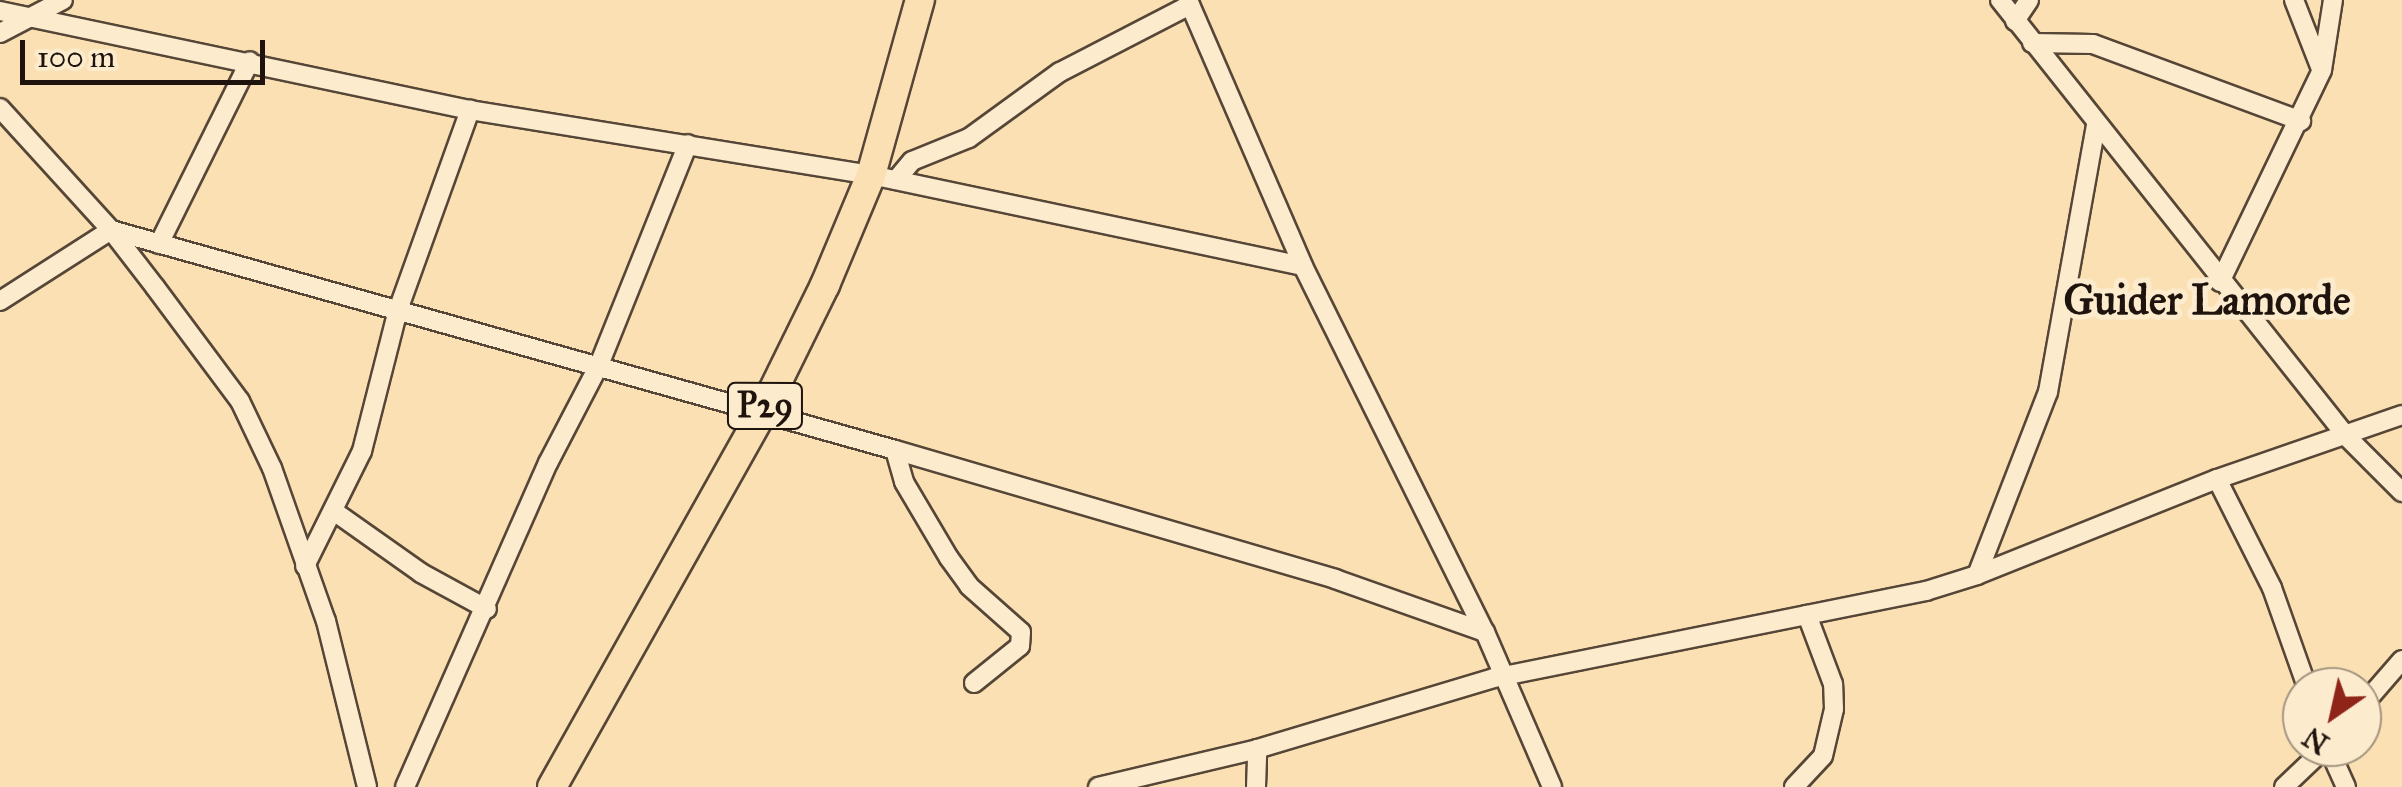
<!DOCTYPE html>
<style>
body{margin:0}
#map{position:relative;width:2402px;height:787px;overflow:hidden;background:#fae0b2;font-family:"IM FELL Great Primer",serif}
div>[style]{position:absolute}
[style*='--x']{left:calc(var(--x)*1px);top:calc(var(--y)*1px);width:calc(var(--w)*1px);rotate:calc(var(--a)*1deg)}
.roads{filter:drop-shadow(2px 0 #564637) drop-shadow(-2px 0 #564637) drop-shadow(0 2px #564637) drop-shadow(0 -2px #564637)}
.minor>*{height:18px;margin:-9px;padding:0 9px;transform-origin:9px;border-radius:9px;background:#fcebcd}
.primary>*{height:28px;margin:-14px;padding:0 14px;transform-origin:14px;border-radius:14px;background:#fae0b2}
span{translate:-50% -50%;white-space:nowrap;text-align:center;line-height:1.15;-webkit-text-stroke:10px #fcebcd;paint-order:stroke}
.shield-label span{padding:2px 8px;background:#fcebcd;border:2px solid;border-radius:8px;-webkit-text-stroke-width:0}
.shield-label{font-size:35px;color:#1f130e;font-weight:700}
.quarter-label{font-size:42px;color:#1f130e;font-weight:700}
.north{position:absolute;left:2282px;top:667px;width:100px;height:100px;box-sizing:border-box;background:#fcebcd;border:2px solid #a49581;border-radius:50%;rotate:214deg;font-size:28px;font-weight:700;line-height:40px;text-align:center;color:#1f130e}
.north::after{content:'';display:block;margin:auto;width:35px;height:45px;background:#8f2418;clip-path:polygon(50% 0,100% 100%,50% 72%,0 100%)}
.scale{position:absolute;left:20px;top:40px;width:245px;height:45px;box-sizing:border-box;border:5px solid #1f130e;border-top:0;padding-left:12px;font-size:30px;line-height:35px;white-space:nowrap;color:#1f130e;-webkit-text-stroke:8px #fcebcd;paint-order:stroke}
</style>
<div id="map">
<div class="roads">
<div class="minor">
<i style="--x:1188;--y:0;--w:290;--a:66.6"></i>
<i style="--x:1303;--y:266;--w:409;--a:63.6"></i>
<i style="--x:1485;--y:632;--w:169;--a:66.6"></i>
<i style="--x:2000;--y:0;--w:558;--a:51.55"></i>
<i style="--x:2347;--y:437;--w:78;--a:45"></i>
<i style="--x:2294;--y:0;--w:74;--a:68.6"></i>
<i style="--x:0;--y:11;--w:480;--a:11.9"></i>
<i style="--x:470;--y:110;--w:406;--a:9.2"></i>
<i style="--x:871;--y:175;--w:441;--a:11.9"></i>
<i style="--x:2015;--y:21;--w:25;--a:-56"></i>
<i style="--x:0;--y:33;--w:71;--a:-27.6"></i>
<i style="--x:2032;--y:43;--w:61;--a:0.9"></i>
<i style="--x:2093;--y:44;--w:222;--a:20.3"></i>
<i style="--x:0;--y:108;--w:165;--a:47.7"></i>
<i style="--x:111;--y:230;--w:814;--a:15.67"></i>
<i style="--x:895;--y:450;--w:459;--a:16.3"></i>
<i style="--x:1335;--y:579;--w:159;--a:19.5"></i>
<i style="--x:896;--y:180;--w:25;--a:-50"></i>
<i style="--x:912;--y:161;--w:61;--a:-22"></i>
<i style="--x:969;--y:138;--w:112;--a:-36"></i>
<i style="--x:1060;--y:72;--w:146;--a:-27.3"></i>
<i style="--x:159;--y:244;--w:204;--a:-63.6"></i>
<i style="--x:2220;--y:282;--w:235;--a:-64.3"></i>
<i style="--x:2322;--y:70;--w:71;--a:-81.1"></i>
<i style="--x:0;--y:301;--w:132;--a:-32.6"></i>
<i style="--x:111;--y:230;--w:72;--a:52.3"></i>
<i style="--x:155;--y:287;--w:142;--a:53.3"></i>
<i style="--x:240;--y:401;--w:74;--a:64.5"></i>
<i style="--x:272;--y:468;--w:162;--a:70.6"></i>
<i style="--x:326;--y:621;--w:171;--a:76.1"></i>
<i style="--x:895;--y:450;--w:33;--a:74"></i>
<i style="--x:904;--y:482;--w:88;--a:59.4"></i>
<i style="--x:949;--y:558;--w:34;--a:54"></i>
<i style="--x:969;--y:586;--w:69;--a:41.5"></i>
<i style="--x:1021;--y:632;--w:14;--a:94"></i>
<i style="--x:1020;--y:646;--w:59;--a:141.2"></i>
<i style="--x:2217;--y:479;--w:122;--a:63.2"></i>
<i style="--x:2272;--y:588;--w:105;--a:70.5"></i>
<i style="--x:335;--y:512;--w:105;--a:35.3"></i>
<i style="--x:421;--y:573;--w:75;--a:28.6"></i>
<i style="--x:305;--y:566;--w:128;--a:-63.6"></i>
<i style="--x:362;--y:451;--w:146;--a:-75.7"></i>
<i style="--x:398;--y:310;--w:213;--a:-70.2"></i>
<i style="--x:1977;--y:575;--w:196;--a:-68.8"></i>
<i style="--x:2048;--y:392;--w:272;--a:-79.8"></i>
<i style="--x:2362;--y:706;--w:61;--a:-49"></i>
<i style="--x:2328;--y:747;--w:44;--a:65.8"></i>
<i style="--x:405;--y:787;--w:354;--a:-66.2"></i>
<i style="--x:548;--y:463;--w:110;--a:-62.5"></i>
<i style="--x:599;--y:365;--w:238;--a:-68.1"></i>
<i style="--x:1098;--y:787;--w:163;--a:-13.4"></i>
<i style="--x:1257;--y:749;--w:247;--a:-16.7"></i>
<i style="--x:1494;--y:678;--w:441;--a:-11.4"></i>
<i style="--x:1926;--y:591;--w:53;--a:-17.4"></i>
<i style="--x:1977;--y:575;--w:258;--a:-21.8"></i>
<i style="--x:2217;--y:479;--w:196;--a:-19.1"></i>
<i style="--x:1256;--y:787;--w:38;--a:-88"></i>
<i style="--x:1794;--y:787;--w:42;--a:-46.9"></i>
<i style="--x:1823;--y:756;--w:48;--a:-76.8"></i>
<i style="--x:1834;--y:709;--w:25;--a:-92"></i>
<i style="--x:1833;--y:684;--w:74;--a:-110.6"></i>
<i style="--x:2284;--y:787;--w:58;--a:-43.6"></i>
</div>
<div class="primary">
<i style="--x:552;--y:787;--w:429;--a:-60.7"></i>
<i style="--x:762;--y:413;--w:143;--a:-63.8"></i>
<i style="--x:825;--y:285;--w:119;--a:-67.3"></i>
<i style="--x:871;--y:175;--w:182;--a:-74.4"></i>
</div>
</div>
<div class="shield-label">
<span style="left:765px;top:406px">P29</span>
</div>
<div class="quarter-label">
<span style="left:2207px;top:300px">Guider Lamorde</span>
</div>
<div class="north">N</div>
<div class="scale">100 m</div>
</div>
